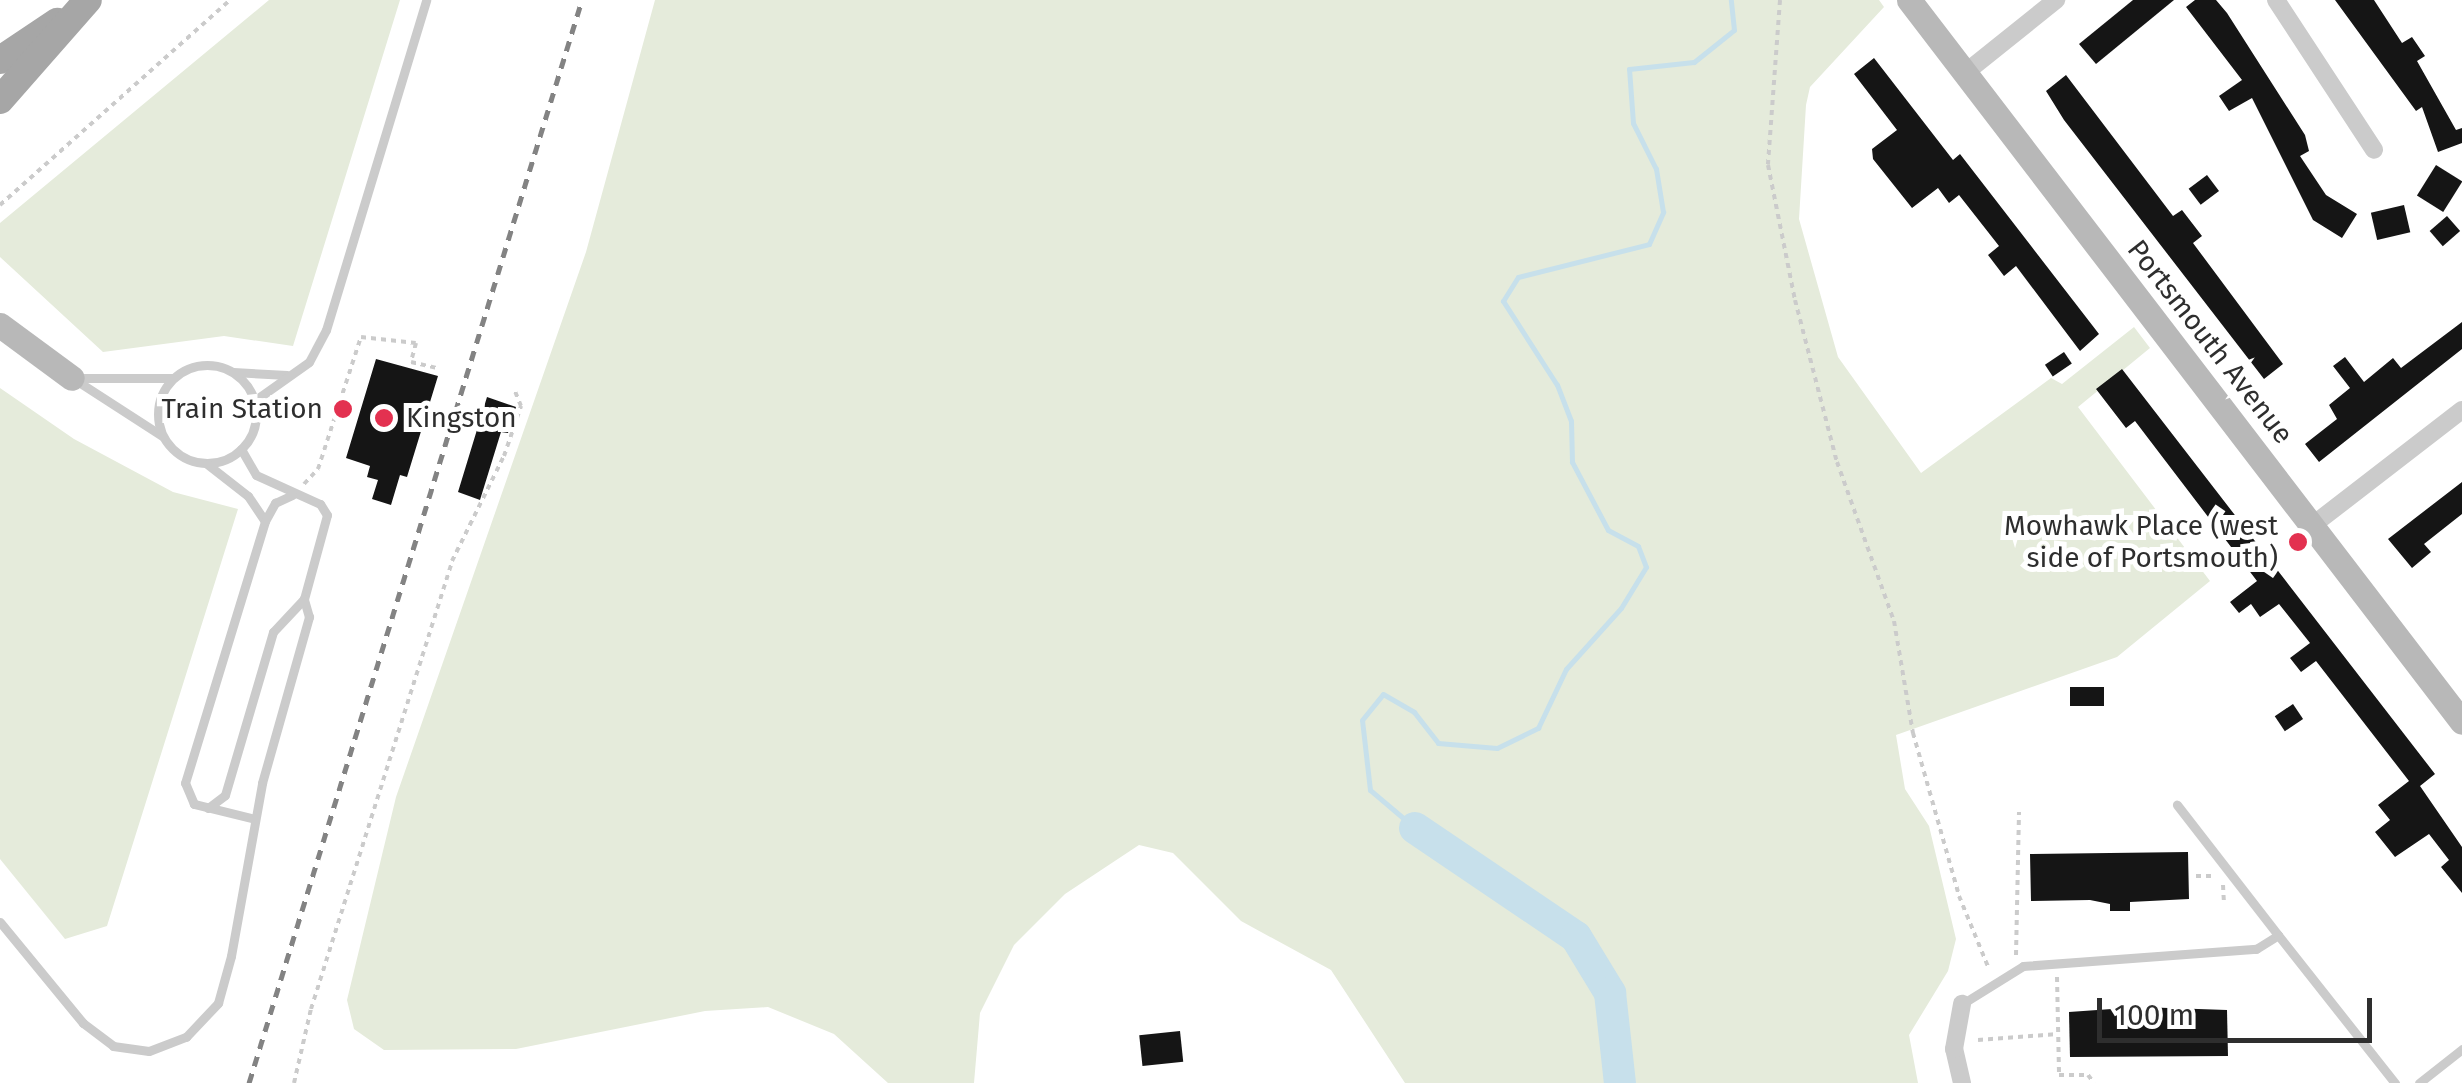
<!DOCTYPE html>
<style>
body{margin:0}
#map{position:relative;width:2462px;height:1083px;overflow:hidden;background:#fff;font-family:"Fira Sans",sans-serif}
div>[style]{position:absolute}
[style*='--x']{left:calc(var(--x)*1px);top:calc(var(--y)*1px);width:calc(var(--w)*1px);rotate:calc(var(--a)*1deg)}
.green>*{inset:0;background:#e5ebdb}
.stream>*{height:5px;margin:-2.5px;padding:0 2.5px;transform-origin:2.5px;border-radius:2.5px;background:#c7e0eb}
.river>*{height:32px;margin:-16px;padding:0 16px;transform-origin:16px;border-radius:16px;background:#c7e0eb}
.building>*{inset:0;background:#151515;transform-origin:0 0}
.path>*{height:4px;margin-top:-2px;transform-origin:0;background:repeating-linear-gradient(90deg,#cbcbcb 0 5px,transparent 0 10px)}
.lane>*{height:9px;margin:-4.5px;padding:0 4.5px;transform-origin:4.5px;border-radius:4.5px;background:#cbcbcb}
.lane>.ring{margin:-4.5px;padding:0;box-sizing:content-box;background:none;border:9px solid #cbcbcb;border-radius:50%}
.street>*{height:18px;margin:-9px;padding:0 9px;transform-origin:9px;border-radius:9px;background:#cbcbcb}
.secondary>*{height:25px;margin:-12.5px;padding:0 12.5px;transform-origin:12.5px;border-radius:12.5px;background:#b8b8b8}
.primary>*{height:28px;margin:-14px;padding:0 14px;transform-origin:14px;border-radius:14px;background:#a6a6a6}
.rail>*{height:5px;margin-top:-2.5px;transform-origin:0;background:repeating-linear-gradient(90deg,#838383 0 10px,transparent 0 18px)}
.dots>*{width:28px;height:28px;translate:-50% -50%;box-sizing:border-box;border:5px solid #fff;border-radius:50%}
span{translate:-50% -50%;white-space:nowrap;text-align:center;line-height:1.15;-webkit-text-stroke:10px #fff;paint-order:stroke}
.street-label{font-size:28px;color:#2e2e2e}
.poi-label{font-size:28px;color:#2e2e2e}
.right{translate:-100% -50%;text-align:right}
.left{translate:0 -50%;text-align:left}
.scale{position:absolute;left:2097px;top:998px;width:275px;height:45px;box-sizing:border-box;border:5px solid #2e2e2e;border-top:0;padding-left:12px;font-size:30px;line-height:35px;white-space:nowrap;color:#2e2e2e;-webkit-text-stroke:8px #fff;paint-order:stroke}
</style>
<div id="map">
<div class="green">
<i style="clip-path:polygon(269px 0,400px 0,293px 346px,224px 336px,103px 352px,0 257px,0 223px)"></i>
<i style="clip-path:polygon(655px 0,1879px 0,1884px 7px,1810px 87px,1806px 105px,1799px 219px,1838px 357px,1921px 473px,2051px 378px,2062px 384px,2134px 327px,2150px 348px,2078px 407px,2210px 581px,2117px 657px,1896px 735px,1905px 789px,1929px 826px,1956px 939px,1948px 971px,1909px 1035px,1918px 1083px,1405px 1083px,1331px 970px,1241px 921px,1173px 853px,1139px 845px,1065px 894px,1014px 945px,980px 1013px,974px 1083px,888px 1083px,834px 1034px,768px 1007px,705px 1011px,516px 1049px,384px 1050px,354px 1029px,347px 1000px,396px 797px,586px 252px)"></i>
<i style="clip-path:polygon(0 388px,74px 439px,173px 492px,238px 509px,107px 926px,65px 939px,0 859px)"></i>
</div>
<div class="stream">
<i style="--x:1415;--y:828;--w:59;--a:-139.8"></i>
<i style="--x:1370;--y:790;--w:70;--a:-96.5"></i>
<i style="--x:1362;--y:720;--w:33;--a:-51"></i>
<i style="--x:1383;--y:694;--w:36;--a:30"></i>
<i style="--x:1414;--y:712;--w:39;--a:52"></i>
<i style="--x:1438;--y:743;--w:59;--a:4.8"></i>
<i style="--x:1497;--y:748;--w:46;--a:-26"></i>
<i style="--x:1538;--y:728;--w:65;--a:-64.6"></i>
<i style="--x:1566;--y:669;--w:82;--a:-48"></i>
<i style="--x:1621;--y:608;--w:48;--a:-58.6"></i>
<i style="--x:1646;--y:567;--w:22;--a:-111"></i>
<i style="--x:1638;--y:546;--w:34;--a:-152"></i>
<i style="--x:1608;--y:530;--w:77;--a:-117.9"></i>
<i style="--x:1572;--y:462;--w:41;--a:-91.4"></i>
<i style="--x:1571;--y:421;--w:39;--a:-111"></i>
<i style="--x:1557;--y:385;--w:100;--a:-122.7"></i>
<i style="--x:1503;--y:301;--w:28;--a:-58"></i>
<i style="--x:1518;--y:277;--w:135;--a:-14.1"></i>
<i style="--x:1649;--y:244;--w:35;--a:-66"></i>
<i style="--x:1663;--y:212;--w:44;--a:-99.2"></i>
<i style="--x:1656;--y:169;--w:51;--a:-116.6"></i>
<i style="--x:1633;--y:123;--w:54;--a:-94.2"></i>
<i style="--x:1629;--y:69;--w:65;--a:-6.1"></i>
<i style="--x:1694;--y:62;--w:51;--a:-38.7"></i>
<i style="--x:1734;--y:30;--w:30;--a:-96"></i>
</div>
<div class="river">
<i style="--x:1415;--y:828;--w:194;--a:34.1"></i>
<i style="--x:1576;--y:937;--w:66;--a:58.7"></i>
<i style="--x:1610;--y:993;--w:91;--a:83.7"></i>
</div>
<div class="building">
<i style="clip-path:polygon(2133px 0,2174px 0,2096px 64px,2079px 44px)"></i>
<i style="clip-path:polygon(2195px 0,2216px 0,2227px 13px,2305px 135px,2309px 151px,2300px 156px,2326px 195px,2357px 214px,2342px 238px,2313px 220px,2252px 98px,2229px 111px,2219px 96px,2242px 80px,2186px 7px)"></i>
<i style="clip-path:polygon(2335px 0,2374px 0,2402px 43px,2412px 37px,2425px 56px,2417px 61px,2456px 130px,2462px 128px,2462px 143px,2438px 152px,2422px 107px,2416px 111px)"></i>
<i style="clip-path:polygon(1874px 58px,1953px 160px,1960px 154px,2099px 334px,2080px 351px,2016px 266px,2004px 276px,1988px 255px,1999px 246px,1959px 195px,1949px 203px,1938px 188px,1912px 208px,1873px 159px,1872px 149px,1897px 130px,1854px 74px)"></i>
<i style="clip-path:polygon(2066px 75px,2173px 216px,2182px 210px,2202px 236px,2193px 243px,2283px 364px,2264px 379px,2064px 120px,2046px 91px)"></i>
<i style="left:2436px;top:165px;width:31px;height:36px;rotate:32deg"></i>
<i style="left:2207px;top:175px;width:20px;height:23px;rotate:53deg"></i>
<i style="left:2404px;top:205px;width:28px;height:34px;rotate:77deg"></i>
<i style="left:2447px;top:216px;width:20px;height:23px;rotate:49deg"></i>
<i style="clip-path:polygon(2462px 322px,2462px 349px,2319px 462px,2305px 444px,2337px 419px,2329px 405px,2350px 388px,2333px 366px,2345px 357px,2364px 382px,2393px 358px,2401px 368px)"></i>
<i style="left:2064px;top:352px;width:14px;height:23px;rotate:56deg"></i>
<i style="clip-path:polygon(376px 359px,438px 376px,407px 477px,400px 475px,391px 505px,372px 499px,378px 480px,367px 477px,370px 466px,346px 458px)"></i>
<i style="clip-path:polygon(2122px 369px,2435px 774px,2420px 786px,2462px 847px,2462px 893px,2441px 867px,2449px 860px,2429px 834px,2395px 857px,2375px 832px,2390px 820px,2378px 805px,2409px 781px,2316px 661px,2301px 672px,2290px 658px,2310px 643px,2279px 604px,2260px 617px,2251px 604px,2239px 613px,2230px 602px,2257px 581px,2135px 421px,2126px 428px,2096px 389px)"></i>
<i style="clip-path:polygon(487px 397px,516px 407px,508px 433px,501px 432px,480px 500px,458px 492px)"></i>
<i style="clip-path:polygon(2462px 482px,2462px 514px,2424px 544px,2431px 552px,2412px 568px,2388px 539px)"></i>
<i style="left:2104px;top:687px;width:19px;height:34px;rotate:90deg"></i>
<i style="left:2293px;top:704px;width:18px;height:22px;rotate:56deg"></i>
<i style="clip-path:polygon(2188px 852px,2189px 899px,2130px 902px,2130px 911px,2110px 911px,2110px 904px,2090px 900px,2031px 901px,2030px 854px)"></i>
<i style="clip-path:polygon(2140px 1007px,2227px 1010px,2228px 1056px,2070px 1057px,2069px 1012px)"></i>
<i style="left:1180px;top:1031px;width:31px;height:41px;rotate:84deg"></i>
</div>
<div class="path">
<i style="--x:1780;--y:0;--w:165;--a:94.2"></i>
<i style="--x:1768;--y:165;--w:138;--a:78.7"></i>
<i style="--x:1795;--y:300;--w:167;--a:75.5"></i>
<i style="--x:1837;--y:462;--w:169;--a:70.3"></i>
<i style="--x:1894;--y:621;--w:114;--a:80.4"></i>
<i style="--x:1913;--y:733;--w:169;--a:74.2"></i>
<i style="--x:1959;--y:896;--w:79;--a:67.7"></i>
<i style="--x:0;--y:205;--w:308;--a:-41.7"></i>
<i style="--x:304;--y:484;--w:21;--a:-47"></i>
<i style="--x:318;--y:469;--w:139;--a:-72"></i>
<i style="--x:361;--y:337;--w:55;--a:6.2"></i>
<i style="--x:416;--y:343;--w:20;--a:105"></i>
<i style="--x:411;--y:362;--w:26;--a:13"></i>
<i style="--x:2196;--y:876;--w:20;--a:0"></i>
<i style="--x:2223;--y:885;--w:17;--a:87"></i>
<i style="--x:2016;--y:955;--w:143;--a:-88.8"></i>
<i style="--x:2057;--y:977;--w:98;--a:88.8"></i>
<i style="--x:2059;--y:1075;--w:29;--a:0"></i>
<i style="--x:2088;--y:1075;--w:10;--a:53"></i>
<i style="--x:1978;--y:1040;--w:80;--a:-4.3"></i>
<i style="--x:294;--y:1083;--w:76;--a:-77.1"></i>
<i style="--x:311;--y:1009;--w:470;--a:-72.5"></i>
<i style="--x:452;--y:561;--w:117;--a:-63.7"></i>
<i style="--x:504;--y:456;--w:53;--a:-71.2"></i>
<i style="--x:521;--y:406;--w:16;--a:-112"></i>
</div>
<div class="lane">
<i class="ring" style="left:158px;top:365px;width:89px;height:89px"></i>
<i style="--x:233;--y:372;--w:54;--a:3.2"></i>
<i style="--x:74;--y:378;--w:99;--a:0"></i>
<i style="--x:74;--y:379;--w:105;--a:32.9"></i>
<i style="--x:254;--y:401;--w:67;--a:-35.3"></i>
<i style="--x:309;--y:362;--w:36;--a:-62"></i>
<i style="--x:326;--y:330;--w:345;--a:-73.1"></i>
<i style="--x:207;--y:464;--w:52;--a:38"></i>
<i style="--x:248;--y:496;--w:30;--a:56"></i>
<i style="--x:208;--y:808;--w:21;--a:-37"></i>
<i style="--x:225;--y:795;--w:170;--a:-73.6"></i>
<i style="--x:273;--y:632;--w:45;--a:-46.8"></i>
<i style="--x:304;--y:599;--w:87;--a:-74.7"></i>
<i style="--x:327;--y:515;--w:13;--a:-122"></i>
<i style="--x:320;--y:504;--w:70;--a:-155.6"></i>
<i style="--x:256;--y:475;--w:30;--a:-120"></i>
<i style="--x:255;--y:819;--w:63;--a:-166.2"></i>
<i style="--x:194;--y:804;--w:23;--a:-113"></i>
<i style="--x:185;--y:783;--w:274;--a:-73"></i>
<i style="--x:265;--y:521;--w:21;--a:-61"></i>
<i style="--x:275;--y:503;--w:19;--a:-25"></i>
<i style="--x:0;--y:922;--w:131;--a:50.6"></i>
<i style="--x:83;--y:1023;--w:38;--a:37"></i>
<i style="--x:113;--y:1046;--w:36;--a:8"></i>
<i style="--x:149;--y:1051;--w:40;--a:-21"></i>
<i style="--x:186;--y:1037;--w:47;--a:-46.7"></i>
<i style="--x:218;--y:1003;--w:49;--a:-74.5"></i>
<i style="--x:231;--y:956;--w:176;--a:-79.8"></i>
<i style="--x:262;--y:783;--w:173;--a:-74.2"></i>
<i style="--x:309;--y:617;--w:19;--a:-106"></i>
<i style="--x:2278;--y:935;--w:189;--a:51.7"></i>
<i style="--x:1962;--y:1004;--w:72;--a:-31.9"></i>
<i style="--x:2023;--y:966;--w:234;--a:-4.2"></i>
<i style="--x:2256;--y:949;--w:26;--a:-32"></i>
<i style="--x:2278;--y:935;--w:165;--a:-127.8"></i>
<i style="--x:2419;--y:1083;--w:55;--a:-38.3"></i>
</div>
<div class="street">
<i style="--x:2276;--y:0;--w:179;--a:56.8"></i>
<i style="--x:1965;--y:73;--w:117;--a:-38.7"></i>
<i style="--x:2313;--y:525;--w:188;--a:-37.7"></i>
<i style="--x:1962;--y:1083;--w:35;--a:-103"></i>
<i style="--x:1954;--y:1049;--w:46;--a:-79.9"></i>
</div>
<div class="secondary">
<i style="--x:1909;--y:0;--w:909;--a:52.55"></i>
<i style="--x:0;--y:325;--w:89;--a:36.4"></i>
</div>
<div class="primary">
<i style="--x:0;--y:60;--w:69;--a:-33.7"></i>
<i style="--x:0;--y:100;--w:133;--a:-48.7"></i>
</div>
<div class="rail">
<i style="--x:249;--y:1083;--w:1133;--a:-72.91"></i>
</div>
<div class="dots">
<i style="left:343px;top:409px;background:#e33150"></i>
<i style="left:384px;top:418px;background:#e33150"></i>
<i style="left:2298px;top:542px;background:#e33150"></i>
</div>
<div class="street-label">
<span style="left:2210px;top:342px;rotate:52deg">Portsmouth Avenue</span>
</div>
<div class="poi-label">
<span class="right" style="left:323px;top:409px">Train Station</span>
<span class="left" style="left:406px;top:418px">Kingston</span>
<span class="right" style="left:2278px;top:542px">Mowhawk Place (west<br>side of Portsmouth)</span>
</div>
<div class="scale">100 m</div>
</div>
